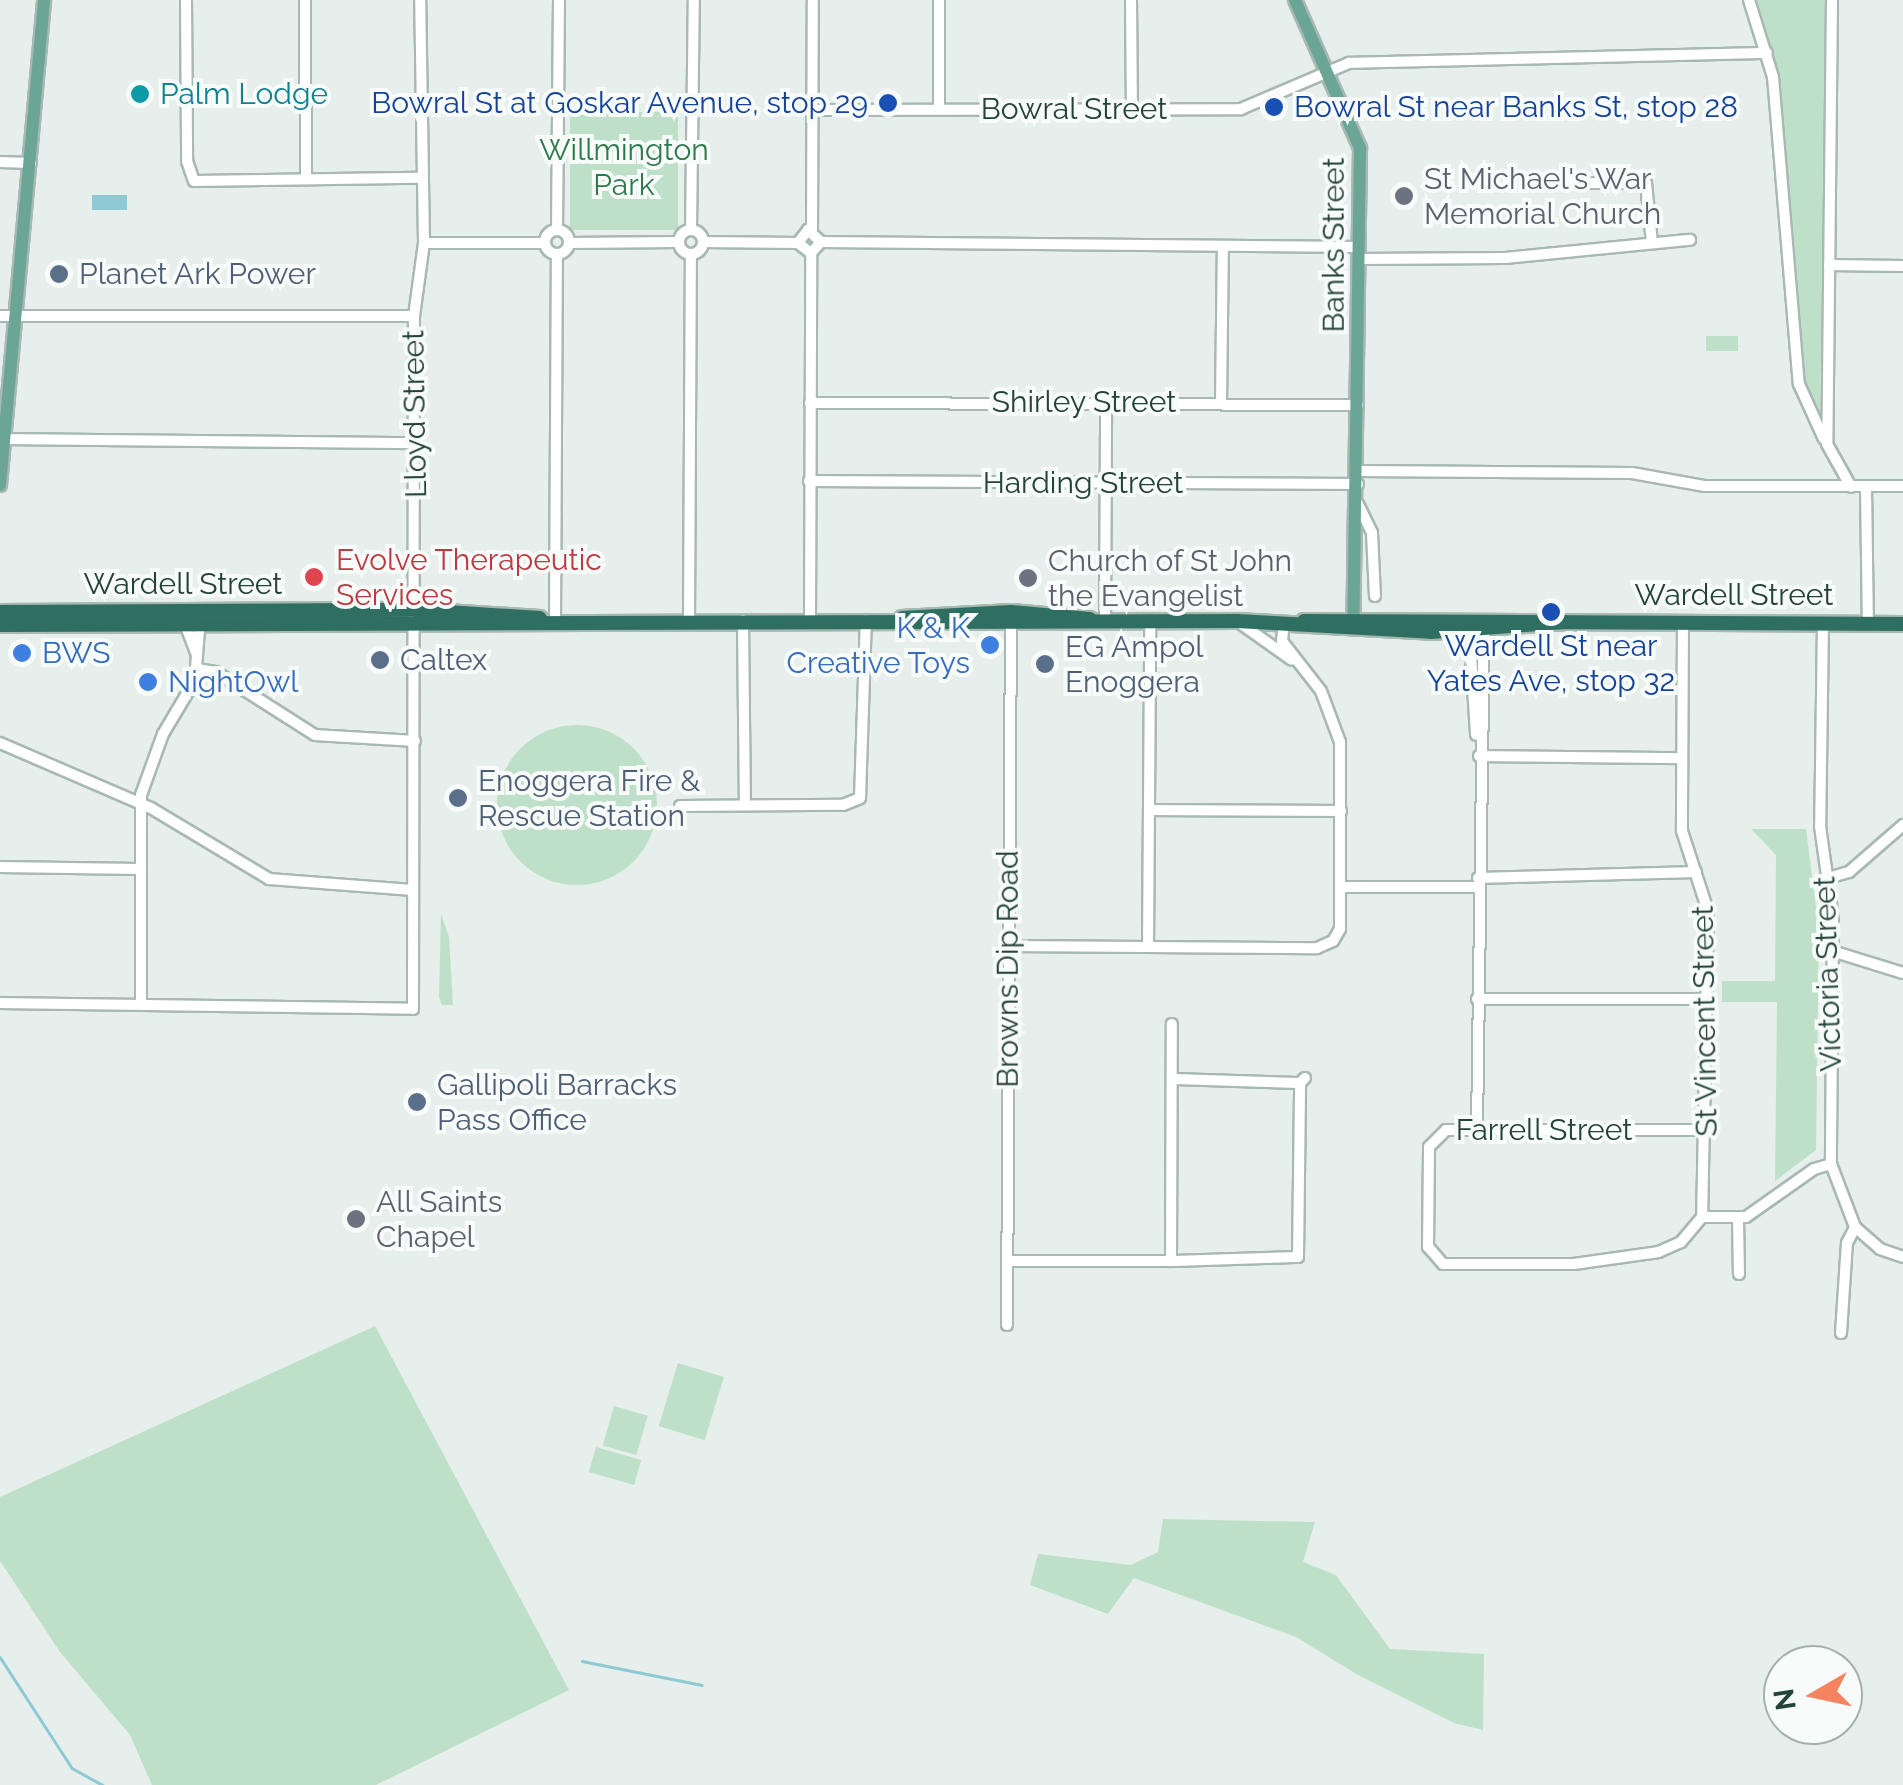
<!DOCTYPE html>
<style>
body{margin:0}
#map{position:relative;width:1903px;height:1785px;overflow:hidden;background:#e6efeb;font-family:Raleway,sans-serif}
div>[style]{position:absolute}
[style*='--x']{left:calc(var(--x)*1px);top:calc(var(--y)*1px);width:calc(var(--w)*1px);rotate:calc(var(--a)*1deg)}
.green>*{inset:0;background:#bfe0c8;transform-origin:0 0}
.round{border-radius:50%}
.water>*{inset:0;background:#8ec9d4;transform-origin:0 0}
.stream>*{height:2.5px;margin:-1.25px;padding:0 1.25px;transform-origin:1.25px;border-radius:1.25px;background:#8ec9d4}
.roads{filter:drop-shadow(2px 0 #a8b8b2) drop-shadow(-2px 0 #a8b8b2) drop-shadow(0 2px #a8b8b2) drop-shadow(0 -2px #a8b8b2)}
.minor>*{height:10px;margin:-5px;padding:0 5px;transform-origin:5px;border-radius:5px;background:#fff}
.minor>.ring{margin:-5px;padding:0;box-sizing:content-box;background:none;border:10px solid #fff;border-radius:50%}
.major>*{height:12px;margin:-6px;padding:0 6px;transform-origin:6px;border-radius:6px;background:#6aa596}
.highway>*{height:14px;margin:-7px;padding:0 7px;transform-origin:7px;border-radius:7px;background:#2f6f62}
.dots>*{width:28px;height:28px;translate:-50% -50%;box-sizing:border-box;border:5px solid #f7fbf9;border-radius:50%}
span{translate:-50% -50%;white-space:nowrap;text-align:center;line-height:1.15;-webkit-text-stroke:8px #f7fbf9;paint-order:stroke}
.culture-label{font-size:30px;color:#0d838f}
.left{translate:0 -50%;text-align:left}
.transit-label{font-size:30px;color:#164399}
.right{translate:-100% -50%;text-align:right}
.street-label{font-size:30px;color:#24423a}
.park-label{font-size:30px;color:#2d7a4b}
.worship-label{font-size:30px;color:#5b616d}
.service-label{font-size:30px;color:#4e5e75}
.health-label{font-size:30px;color:#be3a42}
.shop-label{font-size:30px;color:#366cbe}
.north{position:absolute;left:1763px;top:1645px;width:100px;height:100px;box-sizing:border-box;background:#f7fbf9;border:2px solid #a3b1ad;border-radius:50%;rotate:261deg;font-size:28px;font-weight:700;line-height:40px;text-align:center;color:#24423a}
.north::after{content:'';display:block;margin:auto;width:35px;height:45px;background:#f4845f;clip-path:polygon(50% 0,100% 100%,50% 72%,0 100%)}
</style>
<div id="map">
<div class="green">
<i style="clip-path:polygon(1754px 0,1827px 0,1820px 418px,1802px 373px,1777px 75px)"></i>
<i style="left:570px;top:112px;width:108px;height:118px"></i>
<i style="left:1706px;top:336px;width:32px;height:15px"></i>
<i class="round" style="left:497px;top:725px;width:160px;height:160px"></i>
<i style="clip-path:polygon(1751px 829px,1806px 829px,1819px 931px,1816px 1150px,1775px 1181px,1777px 1002px,1722px 1002px,1722px 981px,1775px 981px,1776px 855px)"></i>
<i style="clip-path:polygon(441px 914px,449px 937px,453px 1005px,442px 1005px,439px 997px)"></i>
<i style="clip-path:polygon(375px 1326px,569px 1690px,376px 1785px,152px 1785px,130px 1735px,60px 1652px,0 1561px,0 1497px)"></i>
<i style="left:678px;top:1363px;width:48px;height:66px;rotate:17deg"></i>
<i style="left:614px;top:1406px;width:35px;height:41px;rotate:16deg"></i>
<i style="left:596px;top:1447px;width:47px;height:26px;rotate:16deg"></i>
<i style="clip-path:polygon(1163px 1519px,1315px 1522px,1303px 1562px,1336px 1575px,1390px 1649px,1484px 1654px,1483px 1730px,1454px 1723px,1358px 1675px,1296px 1637px,1134px 1578px,1108px 1614px,1030px 1585px,1038px 1554px,1131px 1565px,1158px 1552px)"></i>
</div>
<div class="water">
<i style="left:92px;top:195px;width:35px;height:15px"></i>
</div>
<div class="stream">
<i style="--x:0;--y:1657;--w:132;--a:57"></i>
<i style="--x:72;--y:1768;--w:35;--a:29"></i>
<i style="--x:582;--y:1661;--w:122;--a:11.3"></i>
</div>
<div class="roads">
<div class="minor">
<i style="--x:186;--y:0;--w:161;--a:89.6"></i>
<i style="--x:187;--y:161;--w:21;--a:71"></i>
<i style="--x:194;--y:181;--w:225;--a:-0.8"></i>
<i style="--x:305;--y:0;--w:178;--a:89.7"></i>
<i style="--x:1131;--y:0;--w:109;--a:89.5"></i>
<i style="--x:1749;--y:0;--w:81;--a:72.7"></i>
<i style="--x:1773;--y:77;--w:308;--a:85.2"></i>
<i style="--x:1799;--y:384;--w:60;--a:65.6"></i>
<i style="--x:1832;--y:0;--w:444;--a:90.6"></i>
<i style="--x:1827;--y:444;--w:49;--a:60.8"></i>
<i style="--x:939;--y:105;--w:105;--a:-90"></i>
<i style="--x:812;--y:110;--w:429;--a:-0.1"></i>
<i style="--x:1241;--y:109;--w:117;--a:-23.1"></i>
<i style="--x:1349;--y:63;--w:418;--a:-1.4"></i>
<i style="--x:0;--y:162;--w:31;--a:2"></i>
<i style="--x:1540;--y:183;--w:106;--a:0"></i>
<i style="--x:1646;--y:183;--w:60;--a:84.3"></i>
<i style="--x:557;--y:229;--w:229;--a:-89.5"></i>
<i class="ring" style="left:545px;top:230px;width:14px;height:14px"></i>
<i style="--x:691;--y:230;--w:230;--a:-89.3"></i>
<i style="--x:812;--y:230;--w:230;--a:-89.8"></i>
<i class="ring" style="left:679px;top:230px;width:14px;height:14px"></i>
<i style="--x:703;--y:242;--w:95;--a:0.6"></i>
<i style="--x:821;--y:242;--w:538;--a:0.53"></i>
<i style="--x:424;--y:243;--w:121;--a:0"></i>
<i style="--x:570;--y:243;--w:109;--a:-0.5"></i>
<i style="--x:1359;--y:259;--w:146;--a:-0.4"></i>
<i style="--x:1505;--y:258;--w:186;--a:-5.6"></i>
<i style="--x:1829;--y:265;--w:74;--a:0.8"></i>
<i style="--x:0;--y:316;--w:414;--a:0"></i>
<i style="--x:1221;--y:402;--w:155;--a:-89.3"></i>
<i style="--x:810;--y:403;--w:548;--a:0.21"></i>
<i style="--x:5;--y:439;--w:411;--a:0.6"></i>
<i style="--x:1358;--y:471;--w:274;--a:0.4"></i>
<i style="--x:1632;--y:473;--w:73;--a:10.2"></i>
<i style="--x:1704;--y:486;--w:199;--a:0"></i>
<i style="--x:809;--y:481;--w:549;--a:0.31"></i>
<i style="--x:1866;--y:487;--w:137;--a:89.2"></i>
<i style="--x:1358;--y:504;--w:32;--a:64"></i>
<i style="--x:1372;--y:533;--w:63;--a:87.3"></i>
<i style="--x:555;--y:619;--w:364;--a:-89.7"></i>
<i style="--x:689;--y:619;--w:365;--a:-89.7"></i>
<i style="--x:743;--y:620;--w:183;--a:89.4"></i>
<i style="--x:810;--y:620;--w:367;--a:-89.8"></i>
<i style="--x:811;--y:253;--w:15;--a:-48"></i>
<i style="--x:821;--y:242;--w:18;--a:-137"></i>
<i style="--x:808;--y:230;--w:16;--a:128"></i>
<i style="--x:798;--y:243;--w:16;--a:38"></i>
<i style="--x:1105;--y:621;--w:218;--a:-89.7"></i>
<i style="--x:1237;--y:621;--w:67;--a:35.3"></i>
<i style="--x:1683;--y:622;--w:209;--a:90.3"></i>
<i style="--x:1682;--y:831;--w:84;--a:72"></i>
<i style="--x:1708;--y:911;--w:306;--a:91.1"></i>
<i style="--x:1702;--y:1217;--w:44;--a:0"></i>
<i style="--x:1746;--y:1217;--w:83;--a:-35.2"></i>
<i style="--x:1814;--y:1169;--w:18;--a:-16"></i>
<i style="--x:1469;--y:623;--w:112;--a:86.4"></i>
<i style="--x:1823;--y:623;--w:203;--a:90.8"></i>
<i style="--x:1820;--y:826;--w:93;--a:82"></i>
<i style="--x:1833;--y:918;--w:246;--a:90.5"></i>
<i style="--x:1831;--y:1164;--w:67;--a:69.1"></i>
<i style="--x:1855;--y:1227;--w:33;--a:41"></i>
<i style="--x:1880;--y:1249;--w:24;--a:19"></i>
<i style="--x:185;--y:624;--w:34;--a:69"></i>
<i style="--x:197;--y:669;--w:19;--a:9"></i>
<i style="--x:216;--y:672;--w:117;--a:32.5"></i>
<i style="--x:315;--y:735;--w:100;--a:3.4"></i>
<i style="--x:0;--y:743;--w:164;--a:23.3"></i>
<i style="--x:151;--y:808;--w:138;--a:31"></i>
<i style="--x:269;--y:879;--w:144;--a:4.4"></i>
<i style="--x:1479;--y:756;--w:203;--a:0.6"></i>
<i style="--x:680;--y:806;--w:163;--a:-0.4"></i>
<i style="--x:843;--y:805;--w:18;--a:-22"></i>
<i style="--x:860;--y:798;--w:178;--a:-88.1"></i>
<i style="--x:1149;--y:810;--w:192;--a:0.3"></i>
<i style="--x:0;--y:867;--w:140;--a:0.8"></i>
<i style="--x:1478;--y:878;--w:218;--a:-1.6"></i>
<i style="--x:1828;--y:878;--w:22;--a:-16"></i>
<i style="--x:1849;--y:872;--w:72;--a:-41"></i>
<i style="--x:1340;--y:887;--w:138;--a:0"></i>
<i style="--x:1008;--y:946;--w:309;--a:0.4"></i>
<i style="--x:1317;--y:948;--w:17;--a:-24"></i>
<i style="--x:1333;--y:941;--w:14;--a:-60"></i>
<i style="--x:1340;--y:929;--w:187;--a:-90"></i>
<i style="--x:1340;--y:742;--w:54;--a:-110.4"></i>
<i style="--x:1321;--y:691;--w:63;--a:-128"></i>
<i style="--x:1282;--y:641;--w:19;--a:-84"></i>
<i style="--x:1148;--y:947;--w:326;--a:-89.6"></i>
<i style="--x:1832;--y:951;--w:74;--a:17.2"></i>
<i style="--x:1477;--y:999;--w:231;--a:0"></i>
<i style="--x:0;--y:1003;--w:413;--a:0.8"></i>
<i style="--x:413;--y:1009;--w:693;--a:-89.92"></i>
<i style="--x:414;--y:316;--w:74;--a:-82.2"></i>
<i style="--x:424;--y:243;--w:243;--a:-90.9"></i>
<i style="--x:141;--y:1003;--w:208;--a:-90"></i>
<i style="--x:141;--y:795;--w:65;--a:-70.2"></i>
<i style="--x:163;--y:734;--w:63;--a:-59.3"></i>
<i style="--x:195;--y:680;--w:62;--a:-85.4"></i>
<i style="--x:1172;--y:1079;--w:128;--a:1.8"></i>
<i style="--x:1477;--y:1130;--w:509;--a:-89.21"></i>
<i style="--x:1702;--y:1217;--w:33;--a:130"></i>
<i style="--x:1681;--y:1242;--w:24;--a:156"></i>
<i style="--x:1659;--y:1252;--w:86;--a:172"></i>
<i style="--x:1574;--y:1264;--w:131;--a:180"></i>
<i style="--x:1443;--y:1264;--w:23;--a:-131"></i>
<i style="--x:1428;--y:1247;--w:100;--a:-89.4"></i>
<i style="--x:1429;--y:1147;--w:24;--a:-45"></i>
<i style="--x:1446;--y:1130;--w:261;--a:0"></i>
<i style="--x:1738;--y:1219;--w:55;--a:89"></i>
<i style="--x:1007;--y:1261;--w:164;--a:0"></i>
<i style="--x:1171;--y:1261;--w:237;--a:-89.8"></i>
<i style="--x:1171;--y:1261;--w:127;--a:-1.8"></i>
<i style="--x:1298;--y:1257;--w:174;--a:-89.3"></i>
<i style="--x:1300;--y:1083;--w:7;--a:-45"></i>
<i style="--x:1007;--y:1325;--w:709;--a:-89.68"></i>
<i style="--x:1841;--y:1333;--w:90;--a:-86.2"></i>
<i style="--x:1847;--y:1243;--w:18;--a:-63"></i>
</div>
<div class="major">
<i style="--x:1295;--y:0;--w:162;--a:66.3"></i>
<i style="--x:1360;--y:148;--w:480;--a:90.8"></i>
<i style="--x:0;--y:485;--w:487;--a:-84.8"></i>
</div>
<div class="highway">
<i style="--x:0;--y:612;--w:416;--a:-0.3"></i>
<i style="--x:416;--y:610;--w:124;--a:3.7"></i>
<i style="--x:902;--y:618;--w:109;--a:-3.2"></i>
<i style="--x:1011;--y:612;--w:79;--a:5.1"></i>
<i style="--x:1304;--y:621;--w:599;--a:0.29"></i>
<i style="--x:0;--y:625;--w:1237;--a:-0.19"></i>
<i style="--x:1237;--y:621;--w:194;--a:3.2"></i>
<i style="--x:1431;--y:632;--w:134;--a:-4.3"></i>
</div>
</div>
<div class="dots">
<i style="left:140px;top:94px;background:#0f9aa8"></i>
<i style="left:888px;top:103px;background:#1a4fb4"></i>
<i style="left:1274px;top:107px;background:#1a4fb4"></i>
<i style="left:1404px;top:196px;background:#6b7280"></i>
<i style="left:59px;top:274px;background:#5c6f8a"></i>
<i style="left:314px;top:577px;background:#e0444e"></i>
<i style="left:1028px;top:578px;background:#6b7280"></i>
<i style="left:1551px;top:612px;background:#1a4fb4"></i>
<i style="left:990px;top:645px;background:#3f7fe0"></i>
<i style="left:22px;top:653px;background:#3f7fe0"></i>
<i style="left:380px;top:660px;background:#5c6f8a"></i>
<i style="left:1045px;top:664px;background:#5c6f8a"></i>
<i style="left:148px;top:682px;background:#3f7fe0"></i>
<i style="left:458px;top:798px;background:#5c6f8a"></i>
<i style="left:417px;top:1102px;background:#5c6f8a"></i>
<i style="left:356px;top:1219px;background:#6b7280"></i>
</div>
<div class="culture-label">
<span class="left" style="left:160px;top:94px">Palm Lodge</span>
</div>
<div class="transit-label">
<span class="right" style="left:868px;top:103px">Bowral St at Goskar Avenue, stop 29</span>
<span class="left" style="left:1294px;top:107px">Bowral St near Banks St, stop 28</span>
<span style="left:1551px;top:663px">Wardell St near<br>Yates Ave, stop 32</span>
</div>
<div class="street-label">
<span style="left:1074px;top:109px">Bowral Street</span>
<span style="left:1334px;top:245px;rotate:-90deg">Banks Street</span>
<span style="left:1084px;top:402px">Shirley Street</span>
<span style="left:415px;top:414px;rotate:-91deg">Lloyd Street</span>
<span style="left:1083px;top:483px">Harding Street</span>
<span style="left:183px;top:584px">Wardell Street</span>
<span style="left:1734px;top:595px">Wardell Street</span>
<span style="left:1008px;top:969px;rotate:-90deg">Browns Dip Road</span>
<span style="left:1828px;top:974px;rotate:-92deg">Victoria Street</span>
<span style="left:1705px;top:1021px;rotate:-91deg">St Vincent Street</span>
<span style="left:1544px;top:1130px">Farrell Street</span>
</div>
<div class="park-label">
<span style="left:624px;top:167px">Willmington<br>Park</span>
</div>
<div class="worship-label">
<span class="left" style="left:1424px;top:196px">St Michael's War<br>Memorial Church</span>
<span class="left" style="left:1048px;top:578px">Church of St John<br>the Evangelist</span>
<span class="left" style="left:376px;top:1219px">All Saints<br>Chapel</span>
</div>
<div class="service-label">
<span class="left" style="left:79px;top:274px">Planet Ark Power</span>
<span class="left" style="left:1065px;top:664px">EG Ampol<br>Enoggera</span>
<span class="left" style="left:400px;top:660px">Caltex</span>
<span class="left" style="left:478px;top:798px">Enoggera Fire &amp;<br>Rescue Station</span>
<span class="left" style="left:437px;top:1102px">Gallipoli Barracks<br>Pass Office</span>
</div>
<div class="health-label">
<span class="left" style="left:336px;top:577px">Evolve Therapeutic<br>Services</span>
</div>
<div class="shop-label">
<span class="right" style="left:970px;top:645px">K &amp; K<br>Creative Toys</span>
<span class="left" style="left:42px;top:653px">BWS</span>
<span class="left" style="left:168px;top:682px">NightOwl</span>
</div>
<div class="north">N</div>
</div>
